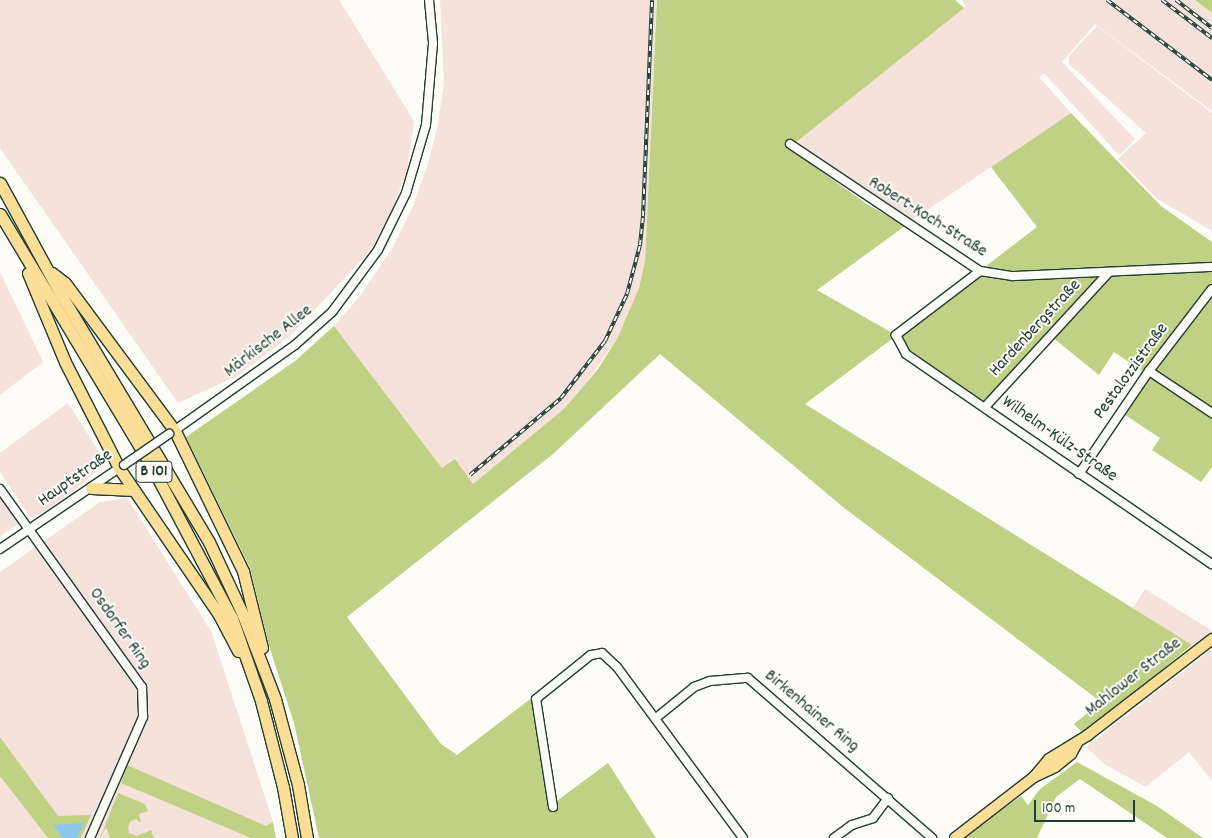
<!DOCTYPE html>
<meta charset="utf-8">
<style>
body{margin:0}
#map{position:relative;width:1212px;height:838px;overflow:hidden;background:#fdfcf7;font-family:Dekko,sans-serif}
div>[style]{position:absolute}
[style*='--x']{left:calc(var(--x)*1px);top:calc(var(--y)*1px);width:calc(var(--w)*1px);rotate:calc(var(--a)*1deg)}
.built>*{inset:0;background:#f4e2db;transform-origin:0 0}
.green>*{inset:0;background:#c0d186}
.water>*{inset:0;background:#8cc6ec}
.roads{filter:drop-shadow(1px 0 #1f3d34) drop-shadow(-1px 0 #1f3d34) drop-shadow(0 1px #1f3d34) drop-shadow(0 -1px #1f3d34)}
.minor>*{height:8px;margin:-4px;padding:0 4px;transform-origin:4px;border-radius:4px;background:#fdfcf7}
.major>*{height:10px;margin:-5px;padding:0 5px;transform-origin:5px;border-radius:5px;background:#fcde96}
.highway>*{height:11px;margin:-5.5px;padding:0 5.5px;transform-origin:5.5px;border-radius:5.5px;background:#fcde96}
.rail>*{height:4px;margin-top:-2px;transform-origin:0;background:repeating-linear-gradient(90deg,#fdfcf7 0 5.5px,#1f3d34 0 11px);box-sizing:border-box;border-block:1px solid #1f3d34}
.bridges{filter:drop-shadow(1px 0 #1f3d34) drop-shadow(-1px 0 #1f3d34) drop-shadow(0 1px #1f3d34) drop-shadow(0 -1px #1f3d34)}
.minor-bridge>*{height:8px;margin:-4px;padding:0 4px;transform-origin:4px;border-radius:4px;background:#fdfcf7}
span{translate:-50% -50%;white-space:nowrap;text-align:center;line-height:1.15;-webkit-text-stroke:4px #fdfcf7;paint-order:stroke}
.shield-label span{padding:1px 4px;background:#fdfcf7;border:1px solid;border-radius:4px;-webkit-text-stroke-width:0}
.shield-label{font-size:16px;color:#1f3d34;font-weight:700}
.street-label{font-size:18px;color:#1f3d34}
.scale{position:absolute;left:1034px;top:800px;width:101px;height:22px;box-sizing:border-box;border:2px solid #1f3d34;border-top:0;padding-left:6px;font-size:15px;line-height:18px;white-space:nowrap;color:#1f3d34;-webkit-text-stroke:4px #fdfcf7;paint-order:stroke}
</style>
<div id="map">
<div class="built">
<i style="clip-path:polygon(0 0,339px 0,414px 121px,407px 171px,391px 213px,370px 251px,290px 336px,237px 376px,178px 403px,0 148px)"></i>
<i style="clip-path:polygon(440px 0,657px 0,645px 261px,639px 288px,617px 339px,583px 387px,565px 408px,473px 484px,443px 469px,334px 326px,360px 296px,392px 249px,413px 206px,427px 167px,438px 125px,444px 83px)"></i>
<i style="clip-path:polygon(962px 0,1195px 0,1212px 13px,1212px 111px,1095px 24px,1062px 62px,1135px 139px,1119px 155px,1044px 73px,1039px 77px,1071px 113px,908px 223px,794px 144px,966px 6px)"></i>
<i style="clip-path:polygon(1097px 26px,1212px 113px,1212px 231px,1156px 198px,1118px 159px,1146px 133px,1069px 64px,1069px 56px)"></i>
<i style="clip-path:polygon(0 272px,43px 362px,0 395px)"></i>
<i style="clip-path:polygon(68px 403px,106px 463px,71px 493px,41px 514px,30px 517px,0 472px,0 453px)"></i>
<i style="clip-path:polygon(0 496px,18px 524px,0 536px)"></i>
<i style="clip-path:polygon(127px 498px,211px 631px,273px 822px,254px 838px,0 838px,0 572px,100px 502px)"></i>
<i style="left:1145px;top:589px;width:78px;height:23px;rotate:32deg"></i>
<i style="clip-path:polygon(1212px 649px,1212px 781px,1189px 752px,1146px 787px,1106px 765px,1086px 747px)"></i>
</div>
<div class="green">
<i style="clip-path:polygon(657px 0,955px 0,964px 8px,789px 148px,865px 203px,905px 226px,817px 290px,896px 335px,1037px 227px,991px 167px,1071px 113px,1161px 206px,1212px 242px,1212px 467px,1201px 482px,1152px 450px,1160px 438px,1125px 415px,1150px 376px,1114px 352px,1099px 375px,1047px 333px,986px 404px,908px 352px,896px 336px,805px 404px,1192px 645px,1083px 734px,1074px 724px,1101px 702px,843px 507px,660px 354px,553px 454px,347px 617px,441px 744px,457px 755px,533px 697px,550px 806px,608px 763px,656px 838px,319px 838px,294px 723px,270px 649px,250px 568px,186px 437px,295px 361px,334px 326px,442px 468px,455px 459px,473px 484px,565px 408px,598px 369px,617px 339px,639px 288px,645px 261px)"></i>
<i style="clip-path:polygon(1195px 0,1212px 0,1212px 13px)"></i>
<i style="clip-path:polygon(0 737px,58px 816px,91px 815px,81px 838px,48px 838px,0 776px)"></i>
<i style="clip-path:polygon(1077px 762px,1157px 806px,1203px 838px,1167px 838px,1080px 779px,1056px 797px,1037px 838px,963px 838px,1021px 796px,1028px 805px,1040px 789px)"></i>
<i style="clip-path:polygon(127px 765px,266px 826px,273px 822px,276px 838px,251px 838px,121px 783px)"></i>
<i style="clip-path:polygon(118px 793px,145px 804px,148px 811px,139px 814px,141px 823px,136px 819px,131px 821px,128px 826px,129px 833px,137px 836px,151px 830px,154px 838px,110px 838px,106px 827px,100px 838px)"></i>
</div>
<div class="water">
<i style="clip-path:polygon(84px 823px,77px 838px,63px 838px,53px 825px)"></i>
</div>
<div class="roads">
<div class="minor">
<i style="--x:790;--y:144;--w:229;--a:33.8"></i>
<i style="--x:980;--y:271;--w:33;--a:9"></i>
<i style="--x:1013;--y:276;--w:199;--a:-2.6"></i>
<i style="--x:980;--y:271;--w:106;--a:142.7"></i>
<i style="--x:896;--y:335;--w:21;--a:62"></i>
<i style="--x:906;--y:354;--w:371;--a:34.5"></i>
<i style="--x:1149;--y:371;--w:76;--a:33.7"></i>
<i style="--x:985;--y:407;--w:183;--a:-47.4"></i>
<i style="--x:171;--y:433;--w:152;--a:-35.4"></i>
<i style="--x:295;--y:345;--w:50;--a:-41.7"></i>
<i style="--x:332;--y:312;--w:77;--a:-53.4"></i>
<i style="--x:378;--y:250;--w:64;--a:-63.8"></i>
<i style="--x:406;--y:193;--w:71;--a:-73.6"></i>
<i style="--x:426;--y:125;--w:82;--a:-85.1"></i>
<i style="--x:433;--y:43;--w:43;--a:-95.3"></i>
<i style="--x:1079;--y:474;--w:125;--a:-55.8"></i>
<i style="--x:1149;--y:371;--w:103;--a:-52.5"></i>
<i style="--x:0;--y:489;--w:244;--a:54.4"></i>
<i style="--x:142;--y:687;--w:30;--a:88"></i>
<i style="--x:143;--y:717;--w:132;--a:113.7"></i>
<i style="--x:0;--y:549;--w:148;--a:-34.2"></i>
<i style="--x:656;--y:718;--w:49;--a:-39.2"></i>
<i style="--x:694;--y:687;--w:17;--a:-21"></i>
<i style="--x:710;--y:681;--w:38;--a:-5"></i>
<i style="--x:748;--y:678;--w:244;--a:41"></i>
<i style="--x:553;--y:807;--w:109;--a:-98.9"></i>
<i style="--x:536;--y:699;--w:70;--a:-38.7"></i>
<i style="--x:591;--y:655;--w:11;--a:-10"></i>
<i style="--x:602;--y:653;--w:21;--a:43"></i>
<i style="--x:617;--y:667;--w:212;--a:53.6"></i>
<i style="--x:834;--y:838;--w:22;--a:-36"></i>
<i style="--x:852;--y:825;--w:22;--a:-18"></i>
<i style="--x:873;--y:818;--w:25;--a:-53"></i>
</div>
<div class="major">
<i style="--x:1034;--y:777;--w:23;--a:-25"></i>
<i style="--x:1055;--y:767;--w:21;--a:-39"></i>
<i style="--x:1071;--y:754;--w:13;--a:-61"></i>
<i style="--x:955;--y:838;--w:100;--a:-37.7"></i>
<i style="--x:1034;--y:777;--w:23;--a:-50"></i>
<i style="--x:1049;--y:759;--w:46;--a:-31.6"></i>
<i style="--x:1088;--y:735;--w:157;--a:-37.7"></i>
</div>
<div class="highway">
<i style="--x:0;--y:183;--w:125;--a:61.4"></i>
<i style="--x:60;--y:293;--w:290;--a:59.1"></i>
<i style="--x:209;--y:542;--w:81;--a:65"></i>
<i style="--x:243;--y:615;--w:90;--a:69.1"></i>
<i style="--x:275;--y:699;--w:89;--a:75"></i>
<i style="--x:298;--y:785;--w:54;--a:80.4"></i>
<i style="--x:0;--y:214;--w:297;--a:59"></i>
<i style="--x:153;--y:469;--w:169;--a:62.1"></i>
<i style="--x:232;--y:618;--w:88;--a:70.7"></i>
<i style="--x:261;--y:701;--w:89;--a:75.7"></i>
<i style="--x:283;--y:787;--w:52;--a:80"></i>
<i style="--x:28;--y:273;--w:96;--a:67.4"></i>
<i style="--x:65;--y:362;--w:119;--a:63"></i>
<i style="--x:119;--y:468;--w:176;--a:55.7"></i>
<i style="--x:218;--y:613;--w:43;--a:62.2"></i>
<i style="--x:52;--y:273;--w:16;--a:38"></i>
<i style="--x:65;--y:283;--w:184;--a:53.4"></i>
<i style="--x:175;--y:431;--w:156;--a:64.1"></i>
<i style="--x:243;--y:571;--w:79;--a:76.1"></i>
<i style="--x:91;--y:488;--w:43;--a:2.7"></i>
</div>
</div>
<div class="rail">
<i style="--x:1107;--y:0;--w:132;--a:37.3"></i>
<i style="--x:1162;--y:0;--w:63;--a:37.2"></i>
<i style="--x:1176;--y:0;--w:46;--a:37.9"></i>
<i style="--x:470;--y:475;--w:119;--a:-40.2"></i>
<i style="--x:561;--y:398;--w:72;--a:-52.3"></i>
<i style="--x:605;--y:341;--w:52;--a:-64.9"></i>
<i style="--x:627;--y:294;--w:51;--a:-75.1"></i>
<i style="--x:640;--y:245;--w:29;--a:-84"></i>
<i style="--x:643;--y:216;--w:216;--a:-87.6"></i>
</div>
<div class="bridges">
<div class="minor-bridge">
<i style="--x:124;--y:465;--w:55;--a:-34.6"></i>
</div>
</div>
<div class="shield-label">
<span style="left:154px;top:472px">B 101</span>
</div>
<div class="street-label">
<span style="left:927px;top:218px;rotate:32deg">Robert-Koch-Straße</span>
<span style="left:1036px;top:329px;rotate:-47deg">Hardenbergstraße</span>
<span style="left:269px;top:342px;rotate:-38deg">Märkische Allee</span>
<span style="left:1132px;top:372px;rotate:-54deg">Pestalozzistraße</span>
<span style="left:1059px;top:440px;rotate:35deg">Wilhelm-Külz-Straße</span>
<span style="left:76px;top:479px;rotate:-35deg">Hauptstraße</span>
<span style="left:119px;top:629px;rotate:55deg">Osdorfer Ring</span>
<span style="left:1134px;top:678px;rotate:-38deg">Mahlower Straße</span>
<span style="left:811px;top:712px;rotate:40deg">Birkenhainer Ring</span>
</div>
<div class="scale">100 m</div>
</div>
